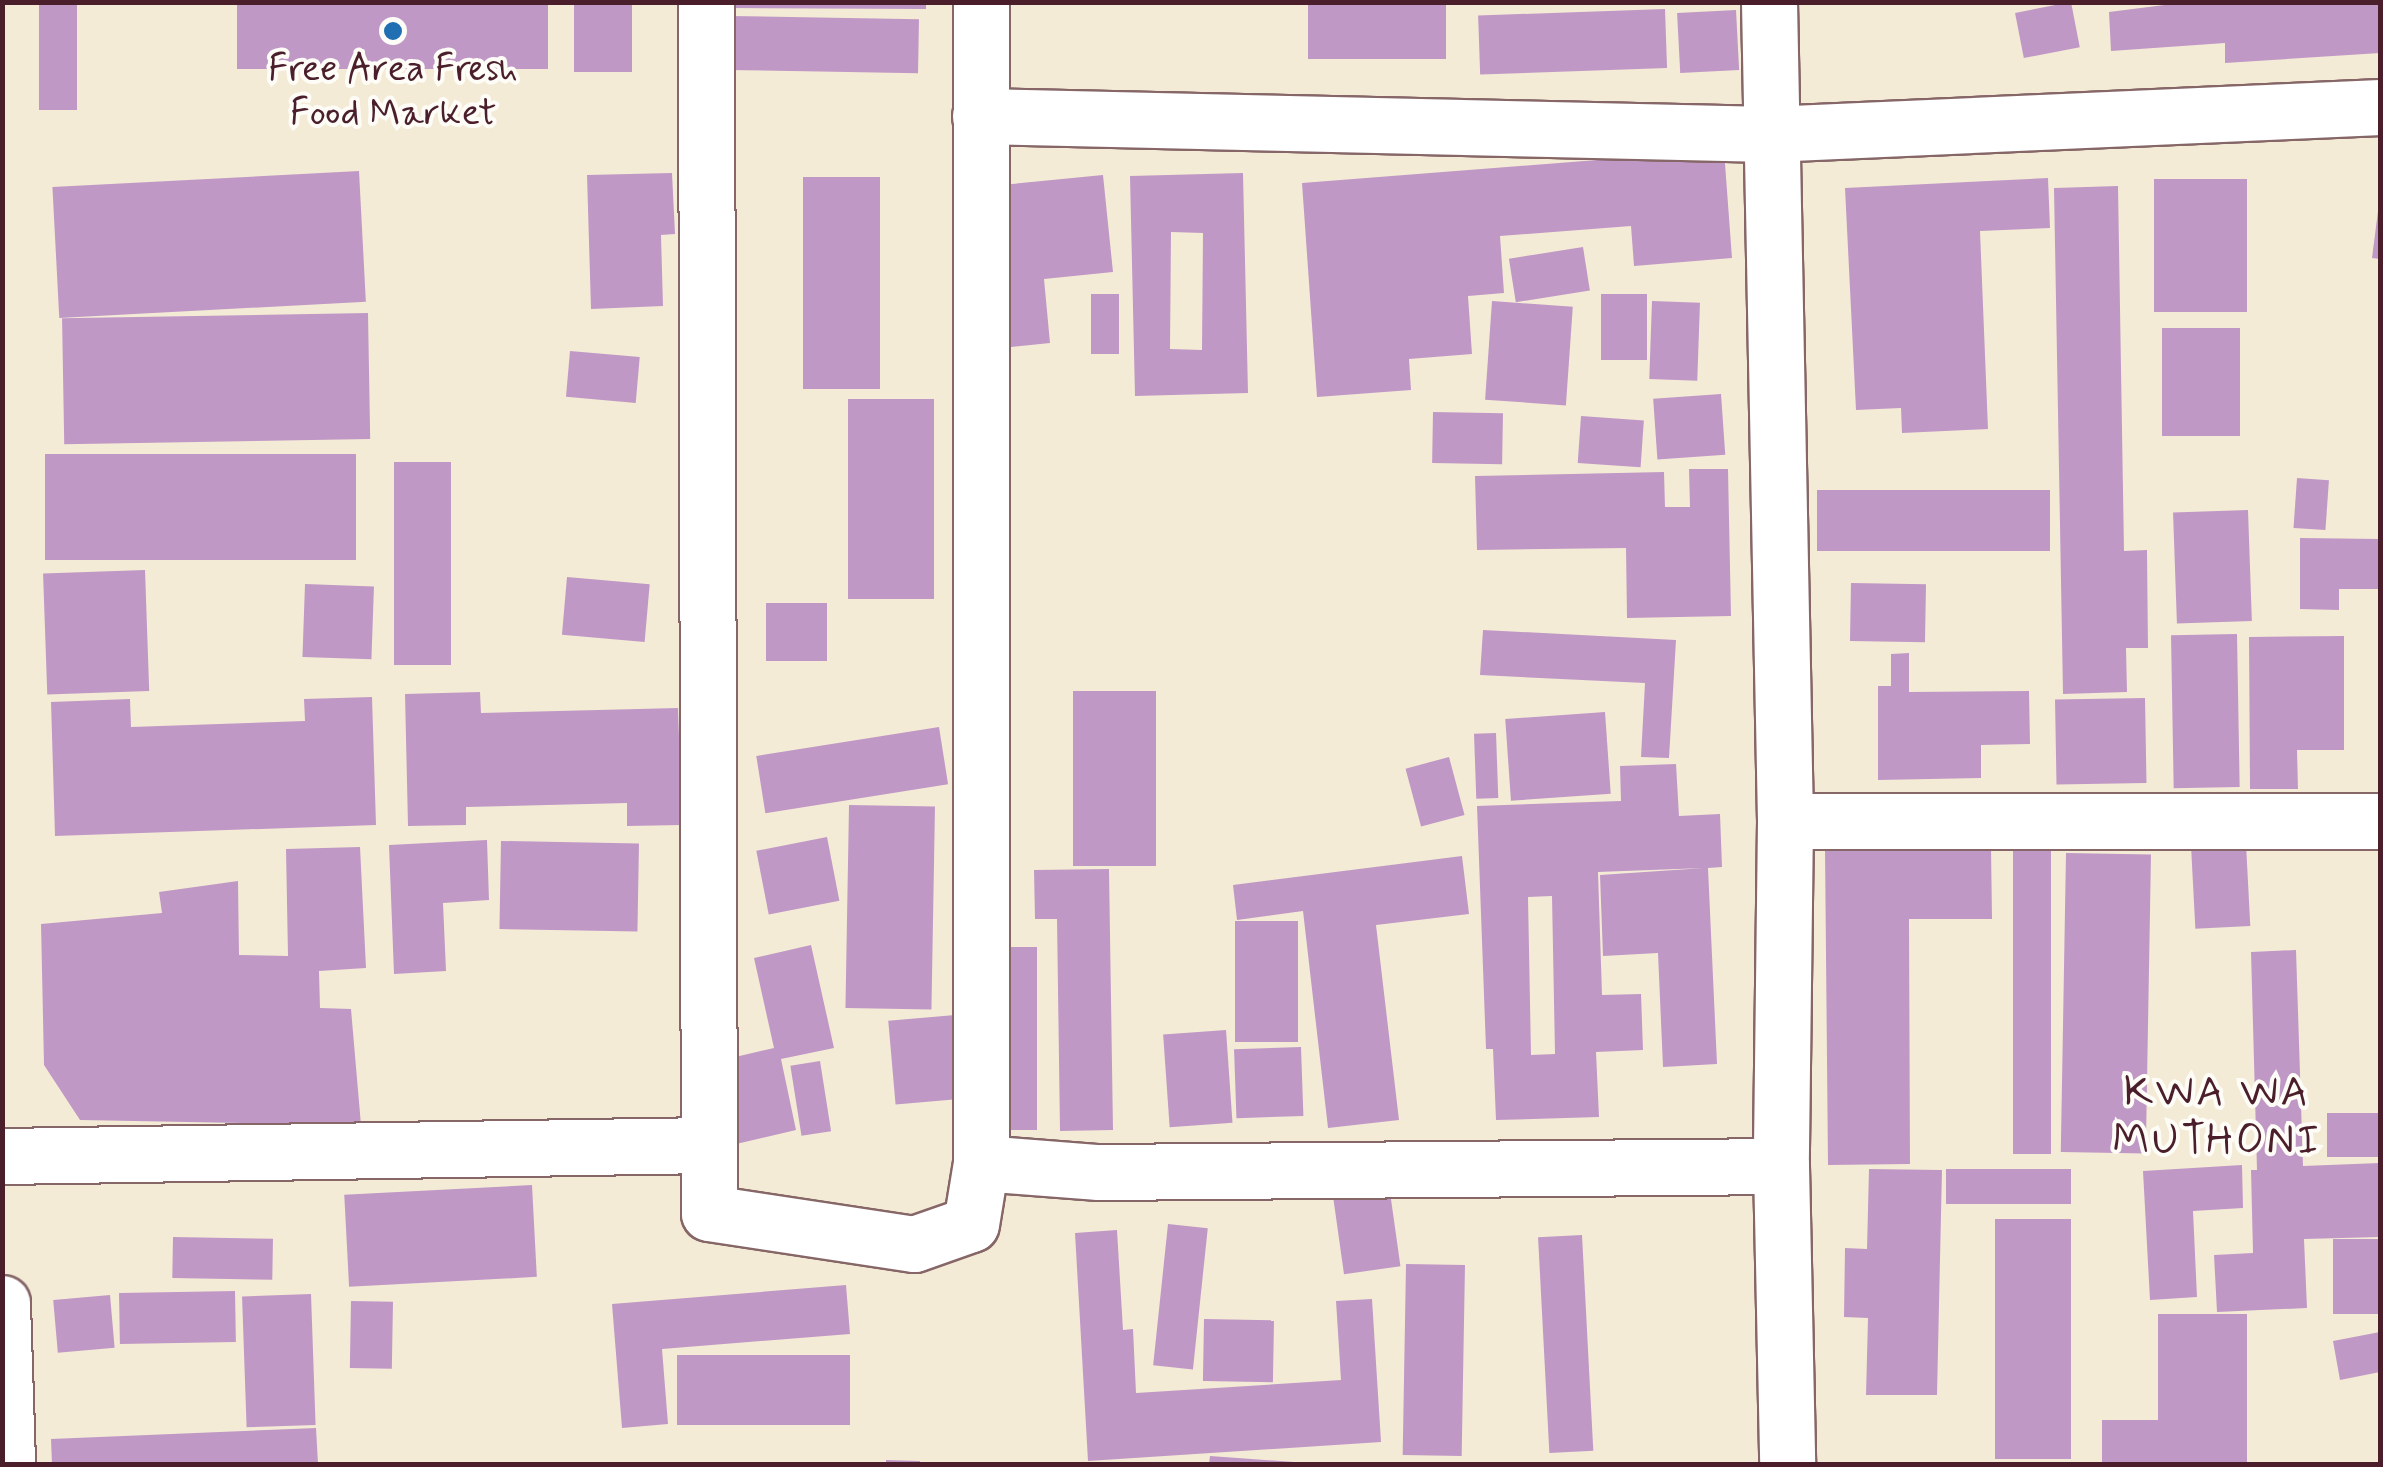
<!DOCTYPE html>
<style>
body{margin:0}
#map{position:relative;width:2383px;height:1467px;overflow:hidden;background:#f4ebd6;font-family:Mynerve,sans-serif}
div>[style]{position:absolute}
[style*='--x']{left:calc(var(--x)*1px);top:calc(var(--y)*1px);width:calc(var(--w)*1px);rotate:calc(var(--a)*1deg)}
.building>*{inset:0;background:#c098c6;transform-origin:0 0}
.roads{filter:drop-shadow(2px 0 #866667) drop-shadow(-2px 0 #866667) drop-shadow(0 2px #866667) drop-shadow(0 -2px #866667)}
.minor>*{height:55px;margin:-27.5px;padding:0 27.5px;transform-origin:27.5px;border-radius:27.5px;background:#fff}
.dots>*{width:28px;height:28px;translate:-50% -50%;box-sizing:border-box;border:5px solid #fdfcf7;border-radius:50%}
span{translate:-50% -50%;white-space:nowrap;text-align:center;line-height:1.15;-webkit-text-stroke:8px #fdfcf7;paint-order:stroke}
.poi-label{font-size:38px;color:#4a1f2b}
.quarter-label{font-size:42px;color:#4a1f2b;letter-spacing:2.5px}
.frame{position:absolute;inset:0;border:5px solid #4a1f2b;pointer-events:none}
</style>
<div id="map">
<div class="building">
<i style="left:39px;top:2px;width:38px;height:108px"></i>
<i style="left:237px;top:2px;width:311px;height:67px"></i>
<i style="left:574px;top:2px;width:58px;height:70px"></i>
<i style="clip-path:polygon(729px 2px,926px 2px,926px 9px,729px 8px)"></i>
<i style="left:1308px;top:2px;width:138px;height:57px"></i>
<i style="left:2071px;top:2px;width:46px;height:57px;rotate:79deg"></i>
<i style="clip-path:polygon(2188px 2px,2380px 2px,2380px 53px,2225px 63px,2225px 43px,2111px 51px,2109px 12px)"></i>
<i style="left:1665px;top:9px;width:59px;height:187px;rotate:88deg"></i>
<i style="left:1736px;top:10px;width:60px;height:59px;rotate:87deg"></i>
<i style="left:729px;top:16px;width:190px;height:54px;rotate:1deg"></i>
<i style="clip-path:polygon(1724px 150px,1732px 258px,1634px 266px,1631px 226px,1500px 236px,1504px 293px,1468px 296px,1472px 354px,1409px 359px,1411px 390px,1317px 397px,1302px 183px)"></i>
<i style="left:359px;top:171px;width:131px;height:307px;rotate:87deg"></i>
<i style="clip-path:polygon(672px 173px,675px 234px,661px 235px,663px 306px,591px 309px,587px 175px)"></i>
<i style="clip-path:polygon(evenodd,1243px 173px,1248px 393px,1135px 396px,1130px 176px,1243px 173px,1171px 232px,1203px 233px,1202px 350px,1170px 349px,1171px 232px)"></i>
<i style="clip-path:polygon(1103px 175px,1113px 272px,1044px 279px,1050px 343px,1002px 348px,992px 186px)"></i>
<i style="left:880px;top:177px;width:212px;height:77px;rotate:90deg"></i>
<i style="clip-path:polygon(2048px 178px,2050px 228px,1980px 231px,1988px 429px,1902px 433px,1901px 408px,1856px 410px,1845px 188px)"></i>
<i style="left:2247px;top:179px;width:133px;height:93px;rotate:90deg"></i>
<i style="clip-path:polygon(2118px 186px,2124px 551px,2147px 550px,2148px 648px,2126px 648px,2127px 692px,2063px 694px,2054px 188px)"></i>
<i style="clip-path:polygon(2378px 211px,2380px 211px,2380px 259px,2372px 258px)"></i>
<i style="left:1583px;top:247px;width:44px;height:75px;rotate:81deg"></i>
<i style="left:1091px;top:294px;width:28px;height:60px"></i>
<i style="left:1601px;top:294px;width:46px;height:66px"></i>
<i style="left:1492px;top:301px;width:81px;height:99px;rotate:4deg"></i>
<i style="left:1652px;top:301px;width:48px;height:78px;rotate:2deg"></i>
<i style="left:368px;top:313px;width:126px;height:306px;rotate:89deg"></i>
<i style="left:2162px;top:328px;width:78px;height:108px"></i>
<i style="left:570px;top:351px;width:70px;height:46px;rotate:5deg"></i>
<i style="left:1721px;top:394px;width:61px;height:68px;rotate:86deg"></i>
<i style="left:934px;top:399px;width:200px;height:86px;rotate:90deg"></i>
<i style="left:1433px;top:412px;width:70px;height:51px;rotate:1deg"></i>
<i style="left:1581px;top:416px;width:63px;height:47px;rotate:4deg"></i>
<i style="left:356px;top:454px;width:106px;height:311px;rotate:90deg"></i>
<i style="left:394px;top:462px;width:57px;height:203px"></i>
<i style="clip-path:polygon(1689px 469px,1728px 469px,1731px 616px,1627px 618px,1626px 548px,1477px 550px,1475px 476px,1664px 472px,1665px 507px,1690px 507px)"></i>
<i style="left:2297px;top:478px;width:32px;height:50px;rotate:4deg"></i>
<i style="left:1817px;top:490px;width:233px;height:61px"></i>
<i style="left:2248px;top:510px;width:111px;height:75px;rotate:88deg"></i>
<i style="clip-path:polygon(2300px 538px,2380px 539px,2380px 589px,2339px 589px,2339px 610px,2300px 609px)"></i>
<i style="left:145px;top:570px;width:121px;height:102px;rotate:88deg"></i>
<i style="left:567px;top:577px;width:83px;height:58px;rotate:5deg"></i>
<i style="left:1851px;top:583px;width:75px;height:58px;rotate:1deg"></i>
<i style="left:305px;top:584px;width:69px;height:73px;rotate:2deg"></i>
<i style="left:766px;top:603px;width:61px;height:58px"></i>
<i style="clip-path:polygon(1483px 630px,1676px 640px,1669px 758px,1641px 757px,1645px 683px,1480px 675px)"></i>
<i style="left:2237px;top:634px;width:153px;height:66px;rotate:89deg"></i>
<i style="clip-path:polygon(2344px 636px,2344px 750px,2297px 750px,2298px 789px,2250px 789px,2249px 637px)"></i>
<i style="clip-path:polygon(1909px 653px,1909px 692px,2029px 691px,2030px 744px,1981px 745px,1981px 778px,1878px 780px,1878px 686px,1891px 686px,1891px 654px)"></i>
<i style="left:1156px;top:691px;width:175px;height:83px;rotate:90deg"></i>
<i style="clip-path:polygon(480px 692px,481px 713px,678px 708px,682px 825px,627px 826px,627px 803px,466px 807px,466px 825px,408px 826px,405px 694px)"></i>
<i style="clip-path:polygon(372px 697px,376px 825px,55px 836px,51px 702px,130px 699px,131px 727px,305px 721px,304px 699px)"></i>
<i style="left:2145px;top:698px;width:85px;height:90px;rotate:89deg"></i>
<i style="left:1605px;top:712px;width:82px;height:100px;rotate:86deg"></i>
<i style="left:939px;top:727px;width:58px;height:185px;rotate:81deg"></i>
<i style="left:1496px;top:733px;width:65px;height:22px;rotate:88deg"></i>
<i style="left:1449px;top:757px;width:60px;height:45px;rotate:75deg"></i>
<i style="clip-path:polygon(evenodd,1676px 764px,1679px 816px,1720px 814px,1722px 867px,1708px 868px,1717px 1064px,1663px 1067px,1658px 953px,1603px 956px,1600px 875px,1704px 868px,1598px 872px,1602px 995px,1641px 994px,1643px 1050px,1596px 1052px,1599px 1117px,1496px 1120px,1493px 1049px,1486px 1049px,1477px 806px,1621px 801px,1620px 766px,1676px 764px,1552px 896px,1555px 1054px,1531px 1055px,1528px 897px,1552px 896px)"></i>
<i style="left:849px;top:805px;width:86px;height:203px;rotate:1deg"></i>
<i style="left:827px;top:837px;width:65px;height:72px;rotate:79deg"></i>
<i style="clip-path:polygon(487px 840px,489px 900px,443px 903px,446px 971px,394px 974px,389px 845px)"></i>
<i style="left:501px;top:841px;width:138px;height:88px;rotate:1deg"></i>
<i style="left:2246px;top:844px;width:82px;height:55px;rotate:87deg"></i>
<i style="clip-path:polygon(360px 847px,366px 968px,319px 971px,320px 1008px,351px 1009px,361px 1125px,80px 1120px,44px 1065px,41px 924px,162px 913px,159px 892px,238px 881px,239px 955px,288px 956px,286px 849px)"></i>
<i style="clip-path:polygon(1991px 847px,1992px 919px,1909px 919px,1910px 1164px,1828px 1165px,1825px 849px)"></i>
<i style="left:2051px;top:851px;width:303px;height:38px;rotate:90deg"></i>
<i style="left:2066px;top:853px;width:85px;height:299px;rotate:1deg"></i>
<i style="clip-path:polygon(1462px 856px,1469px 914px,1376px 925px,1399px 1120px,1328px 1128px,1303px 911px,1237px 920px,1233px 885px)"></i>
<i style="clip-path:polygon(1109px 869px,1113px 1130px,1060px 1131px,1057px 919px,1035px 919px,1034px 870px)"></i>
<i style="left:1298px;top:921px;width:121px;height:63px;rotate:90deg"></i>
<i style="clip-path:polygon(811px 945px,834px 1048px,781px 1059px,796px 1130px,736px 1144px,718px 1061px,774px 1048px,754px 958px)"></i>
<i style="left:988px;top:947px;width:49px;height:183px"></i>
<i style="clip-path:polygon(2296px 950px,2303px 1166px,2380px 1163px,2380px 1237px,2304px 1239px,2307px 1308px,2217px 1312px,2214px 1255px,2253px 1253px,2251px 1170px,2257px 1170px,2251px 952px)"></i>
<i style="left:955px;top:1015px;width:84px;height:67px;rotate:85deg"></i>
<i style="left:1226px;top:1030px;width:93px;height:63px;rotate:86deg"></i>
<i style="left:1301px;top:1047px;width:69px;height:67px;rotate:88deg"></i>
<i style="left:820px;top:1061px;width:71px;height:30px;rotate:81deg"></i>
<i style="left:2327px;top:1113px;width:53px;height:44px"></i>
<i style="clip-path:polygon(2242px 1165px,2243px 1208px,2193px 1211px,2197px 1297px,2150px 1300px,2143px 1171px)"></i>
<i style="clip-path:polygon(1869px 1169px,1942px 1170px,1937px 1395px,1866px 1395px,1868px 1318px,1844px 1317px,1845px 1248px,1867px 1249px)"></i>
<i style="left:1946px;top:1169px;width:125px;height:35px"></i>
<i style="left:532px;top:1185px;width:92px;height:188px;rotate:87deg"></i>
<i style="left:1390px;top:1192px;width:75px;height:57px;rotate:82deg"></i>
<i style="left:1995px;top:1219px;width:76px;height:240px"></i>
<i style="left:1168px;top:1224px;width:40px;height:142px;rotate:6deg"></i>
<i style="clip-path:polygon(1117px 1230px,1123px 1330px,1133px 1329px,1136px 1393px,1341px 1380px,1336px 1301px,1372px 1299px,1381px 1442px,1088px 1461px,1075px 1233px)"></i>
<i style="left:1582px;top:1235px;width:216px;height:44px;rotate:87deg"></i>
<i style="left:173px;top:1237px;width:100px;height:41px;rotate:1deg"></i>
<i style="left:2380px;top:1239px;width:75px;height:47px;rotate:90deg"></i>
<i style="left:1406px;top:1264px;width:59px;height:191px;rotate:1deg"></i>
<i style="clip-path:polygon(846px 1285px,850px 1334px,662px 1349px,668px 1424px,622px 1428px,612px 1304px)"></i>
<i style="left:235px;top:1291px;width:51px;height:116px;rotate:89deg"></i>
<i style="left:311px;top:1294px;width:131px;height:69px;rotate:88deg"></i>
<i style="left:110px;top:1295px;width:53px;height:57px;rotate:85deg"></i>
<i style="left:351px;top:1301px;width:42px;height:67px;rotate:1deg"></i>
<i style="clip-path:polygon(2158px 1314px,2247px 1314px,2247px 1464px,2102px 1464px,2102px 1420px,2158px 1420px)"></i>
<i style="left:1204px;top:1319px;width:70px;height:62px;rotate:1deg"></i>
<i style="clip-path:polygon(2380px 1332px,2380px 1372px,2340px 1380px,2333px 1341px)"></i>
<i style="left:677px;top:1355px;width:173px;height:70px"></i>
<i style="clip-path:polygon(316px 1428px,318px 1464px,52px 1464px,51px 1439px)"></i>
<i style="clip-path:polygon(1210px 1456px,1294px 1462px,1293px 1464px,1209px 1464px)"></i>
<i style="clip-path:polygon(886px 1460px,920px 1461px,920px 1464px,886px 1464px)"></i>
</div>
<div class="roads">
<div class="minor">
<i style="--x:706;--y:2;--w:1211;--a:89.86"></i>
<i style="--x:709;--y:1213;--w:207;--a:8.6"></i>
<i style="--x:914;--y:1244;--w:60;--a:-19.3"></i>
<i style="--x:971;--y:1224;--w:62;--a:-80.7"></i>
<i style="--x:981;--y:1163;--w:118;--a:4.4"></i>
<i style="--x:1099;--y:1172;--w:682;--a:-0.5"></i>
<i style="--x:1769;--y:2;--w:819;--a:88.88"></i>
<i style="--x:1785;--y:821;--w:345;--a:90.7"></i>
<i style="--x:1781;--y:1166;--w:298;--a:88.8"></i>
<i style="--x:980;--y:116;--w:789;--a:1.31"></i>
<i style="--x:1769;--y:134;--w:612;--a:-2.53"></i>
<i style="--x:1785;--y:821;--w:595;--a:0"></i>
<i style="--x:2;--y:1156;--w:706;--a:-0.89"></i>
<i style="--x:981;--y:1163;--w:1161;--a:-90"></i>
<i style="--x:2;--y:1303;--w:161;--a:88.2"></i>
</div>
</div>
<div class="dots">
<i style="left:393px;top:31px;background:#1f6fb2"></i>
</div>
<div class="poi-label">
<span style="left:393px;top:92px">Free Area Fresh<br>Food Market</span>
</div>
<div class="quarter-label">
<span style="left:2217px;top:1118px">KWA WA<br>MUTHONI</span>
</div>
<div class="frame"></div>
</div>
